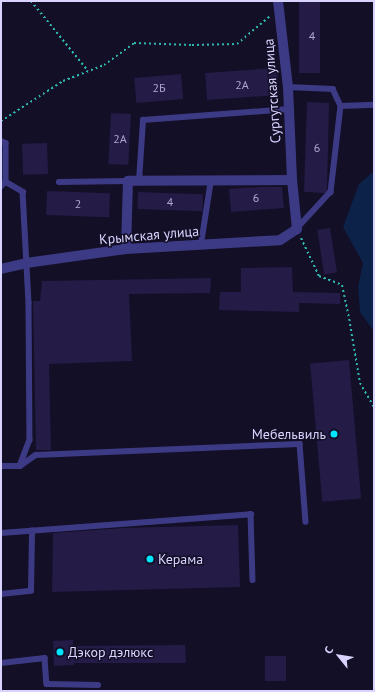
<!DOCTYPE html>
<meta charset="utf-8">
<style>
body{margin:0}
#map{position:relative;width:375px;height:692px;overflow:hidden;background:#130f26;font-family:"PT Sans",sans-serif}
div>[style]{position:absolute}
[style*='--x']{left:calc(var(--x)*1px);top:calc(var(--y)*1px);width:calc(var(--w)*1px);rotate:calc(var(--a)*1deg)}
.water>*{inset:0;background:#0c2248}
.building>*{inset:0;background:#241b47;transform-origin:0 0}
.path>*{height:2px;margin-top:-1px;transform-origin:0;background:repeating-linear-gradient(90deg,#2fb8b0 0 2px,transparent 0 5px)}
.lane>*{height:5.5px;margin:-2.75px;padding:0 2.75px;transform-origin:2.75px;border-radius:2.75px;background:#3d3a85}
.street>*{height:10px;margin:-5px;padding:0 5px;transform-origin:5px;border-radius:5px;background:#3d3a85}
.dots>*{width:11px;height:11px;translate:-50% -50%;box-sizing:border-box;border:2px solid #130f26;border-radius:50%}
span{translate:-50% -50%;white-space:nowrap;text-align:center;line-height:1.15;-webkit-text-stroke:3px #130f26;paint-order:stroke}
.number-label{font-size:12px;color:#aca6d1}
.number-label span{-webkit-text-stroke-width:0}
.street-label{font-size:14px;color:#d9d4ff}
.poi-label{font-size:14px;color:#d9d4ff}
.right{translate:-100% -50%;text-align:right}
.left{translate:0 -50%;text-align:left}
.frame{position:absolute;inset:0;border:2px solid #d9d4ff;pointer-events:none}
.north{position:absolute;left:319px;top:636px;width:40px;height:40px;-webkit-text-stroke:3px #130f26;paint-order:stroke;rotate:300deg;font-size:11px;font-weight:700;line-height:16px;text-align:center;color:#d9d4ff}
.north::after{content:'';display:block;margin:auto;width:14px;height:18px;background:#d9d4ff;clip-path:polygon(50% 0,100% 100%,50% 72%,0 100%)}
</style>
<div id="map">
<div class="water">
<i style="clip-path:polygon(374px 171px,374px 339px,373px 330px,360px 312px,358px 287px,363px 263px,343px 227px,359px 184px)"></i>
</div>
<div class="building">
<i style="left:299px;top:1px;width:21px;height:72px"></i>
<i style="left:277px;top:68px;width:27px;height:72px;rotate:86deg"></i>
<i style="left:181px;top:74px;width:25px;height:47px;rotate:85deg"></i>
<i style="clip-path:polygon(307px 102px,329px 103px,327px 191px,325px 193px,304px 192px)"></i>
<i style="left:111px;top:113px;width:20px;height:51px;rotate:3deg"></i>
<i style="left:47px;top:143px;width:31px;height:25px;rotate:88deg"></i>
<i style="clip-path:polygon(260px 187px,282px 187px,284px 208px,231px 212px,229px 189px)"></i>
<i style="left:47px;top:191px;width:63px;height:24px;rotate:2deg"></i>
<i style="left:138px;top:192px;width:65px;height:17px;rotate:2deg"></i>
<i style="left:330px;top:228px;width:45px;height:13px;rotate:81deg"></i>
<i style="clip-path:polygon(292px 267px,293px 292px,340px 293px,340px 304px,299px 303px,299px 312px,219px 310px,220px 292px,241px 292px,241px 268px)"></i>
<i style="clip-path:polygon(211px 278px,210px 293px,129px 294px,132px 361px,49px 364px,51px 450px,36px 450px,33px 301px,40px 301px,42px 281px)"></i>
<i style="left:349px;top:360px;width:139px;height:39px;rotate:85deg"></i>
<i style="clip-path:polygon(238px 525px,240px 587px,52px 592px,53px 533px,123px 528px)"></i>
<i style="clip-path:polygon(73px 640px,73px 646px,185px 645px,186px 663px,74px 663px,74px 665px,54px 666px,53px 641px)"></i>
<i style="left:265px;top:656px;width:21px;height:25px"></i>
</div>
<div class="path">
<i style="--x:31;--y:1;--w:90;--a:50.8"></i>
<i style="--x:1;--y:121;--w:74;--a:-32.8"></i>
<i style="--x:63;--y:81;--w:44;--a:-21.3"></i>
<i style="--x:104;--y:65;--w:37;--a:-36"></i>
<i style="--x:134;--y:43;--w:58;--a:2"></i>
<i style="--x:192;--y:45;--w:45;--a:-1.3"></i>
<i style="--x:237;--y:44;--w:43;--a:-40.3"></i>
<i style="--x:301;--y:238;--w:42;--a:64.7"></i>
<i style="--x:319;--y:276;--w:25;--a:21"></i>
<i style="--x:342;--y:285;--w:40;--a:78"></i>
<i style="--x:350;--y:324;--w:60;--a:80.4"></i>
<i style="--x:360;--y:383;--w:28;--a:60"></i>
</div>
<div class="lane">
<i style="--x:288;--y:87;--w:45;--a:2.5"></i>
<i style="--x:333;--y:89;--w:19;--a:65"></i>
<i style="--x:341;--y:106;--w:87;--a:96.6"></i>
<i style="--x:331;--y:192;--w:50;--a:132.6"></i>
<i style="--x:341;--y:106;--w:33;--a:-2"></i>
<i style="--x:1;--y:141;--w:5;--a:22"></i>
<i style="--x:6;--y:143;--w:39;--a:90"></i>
<i style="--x:6;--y:182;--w:7;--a:135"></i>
<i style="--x:139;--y:181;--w:61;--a:-86.2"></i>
<i style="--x:143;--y:120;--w:146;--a:-4.3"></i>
<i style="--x:6;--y:182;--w:20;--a:30"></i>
<i style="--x:23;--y:192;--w:111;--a:86.9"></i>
<i style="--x:29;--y:303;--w:137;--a:89.6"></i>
<i style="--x:30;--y:440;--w:28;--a:111"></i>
<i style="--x:59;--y:182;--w:69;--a:-0.8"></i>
<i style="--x:201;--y:244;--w:65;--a:-81.1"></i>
<i style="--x:1;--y:466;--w:19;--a:0"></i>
<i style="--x:20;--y:466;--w:19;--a:-35"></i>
<i style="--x:36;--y:455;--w:264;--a:-2.4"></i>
<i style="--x:300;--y:444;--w:78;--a:85.6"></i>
<i style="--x:1;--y:533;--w:251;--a:-4.3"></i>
<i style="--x:251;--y:514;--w:66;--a:88.3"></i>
<i style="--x:1;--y:594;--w:30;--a:-6"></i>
<i style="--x:31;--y:591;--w:60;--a:-89"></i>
<i style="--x:1;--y:663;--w:44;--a:-6.5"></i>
<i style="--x:45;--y:658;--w:26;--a:86"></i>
<i style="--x:47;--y:684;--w:51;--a:1.1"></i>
</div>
<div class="street">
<i style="--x:278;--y:1;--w:87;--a:83.4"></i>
<i style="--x:288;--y:87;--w:93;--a:87.5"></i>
<i style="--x:1;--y:269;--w:26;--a:-13"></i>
<i style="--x:26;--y:263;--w:101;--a:-8"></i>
<i style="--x:126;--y:249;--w:154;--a:-3.3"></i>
<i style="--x:280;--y:240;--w:20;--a:-33"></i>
<i style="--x:297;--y:229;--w:49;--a:-95.8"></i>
<i style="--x:292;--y:180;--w:164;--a:179.7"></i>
<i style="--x:128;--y:181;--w:68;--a:91.7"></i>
</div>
<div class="dots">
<i style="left:334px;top:434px;background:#00e5ff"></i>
<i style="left:150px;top:559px;background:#00e5ff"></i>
<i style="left:60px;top:652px;background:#00e5ff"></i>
</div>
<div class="number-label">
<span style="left:312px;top:36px">4</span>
<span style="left:242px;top:85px">2А</span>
<span style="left:159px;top:88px">2Б</span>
<span style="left:120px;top:139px">2А</span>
<span style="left:317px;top:148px">6</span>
<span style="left:256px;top:198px">6</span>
<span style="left:170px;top:202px">4</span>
<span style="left:78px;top:204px">2</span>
</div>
<div class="street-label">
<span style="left:272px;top:91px;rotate:-94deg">Сургутская улица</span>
<span style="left:149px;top:235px;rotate:-5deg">Крымская улица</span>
</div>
<div class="poi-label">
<span class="right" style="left:326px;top:434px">Мебельвиль</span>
<span class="left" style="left:158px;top:559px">Керама</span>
<span class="left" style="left:68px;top:652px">Дэкор дэлюкс</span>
</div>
<div class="frame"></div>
<div class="north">С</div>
</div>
